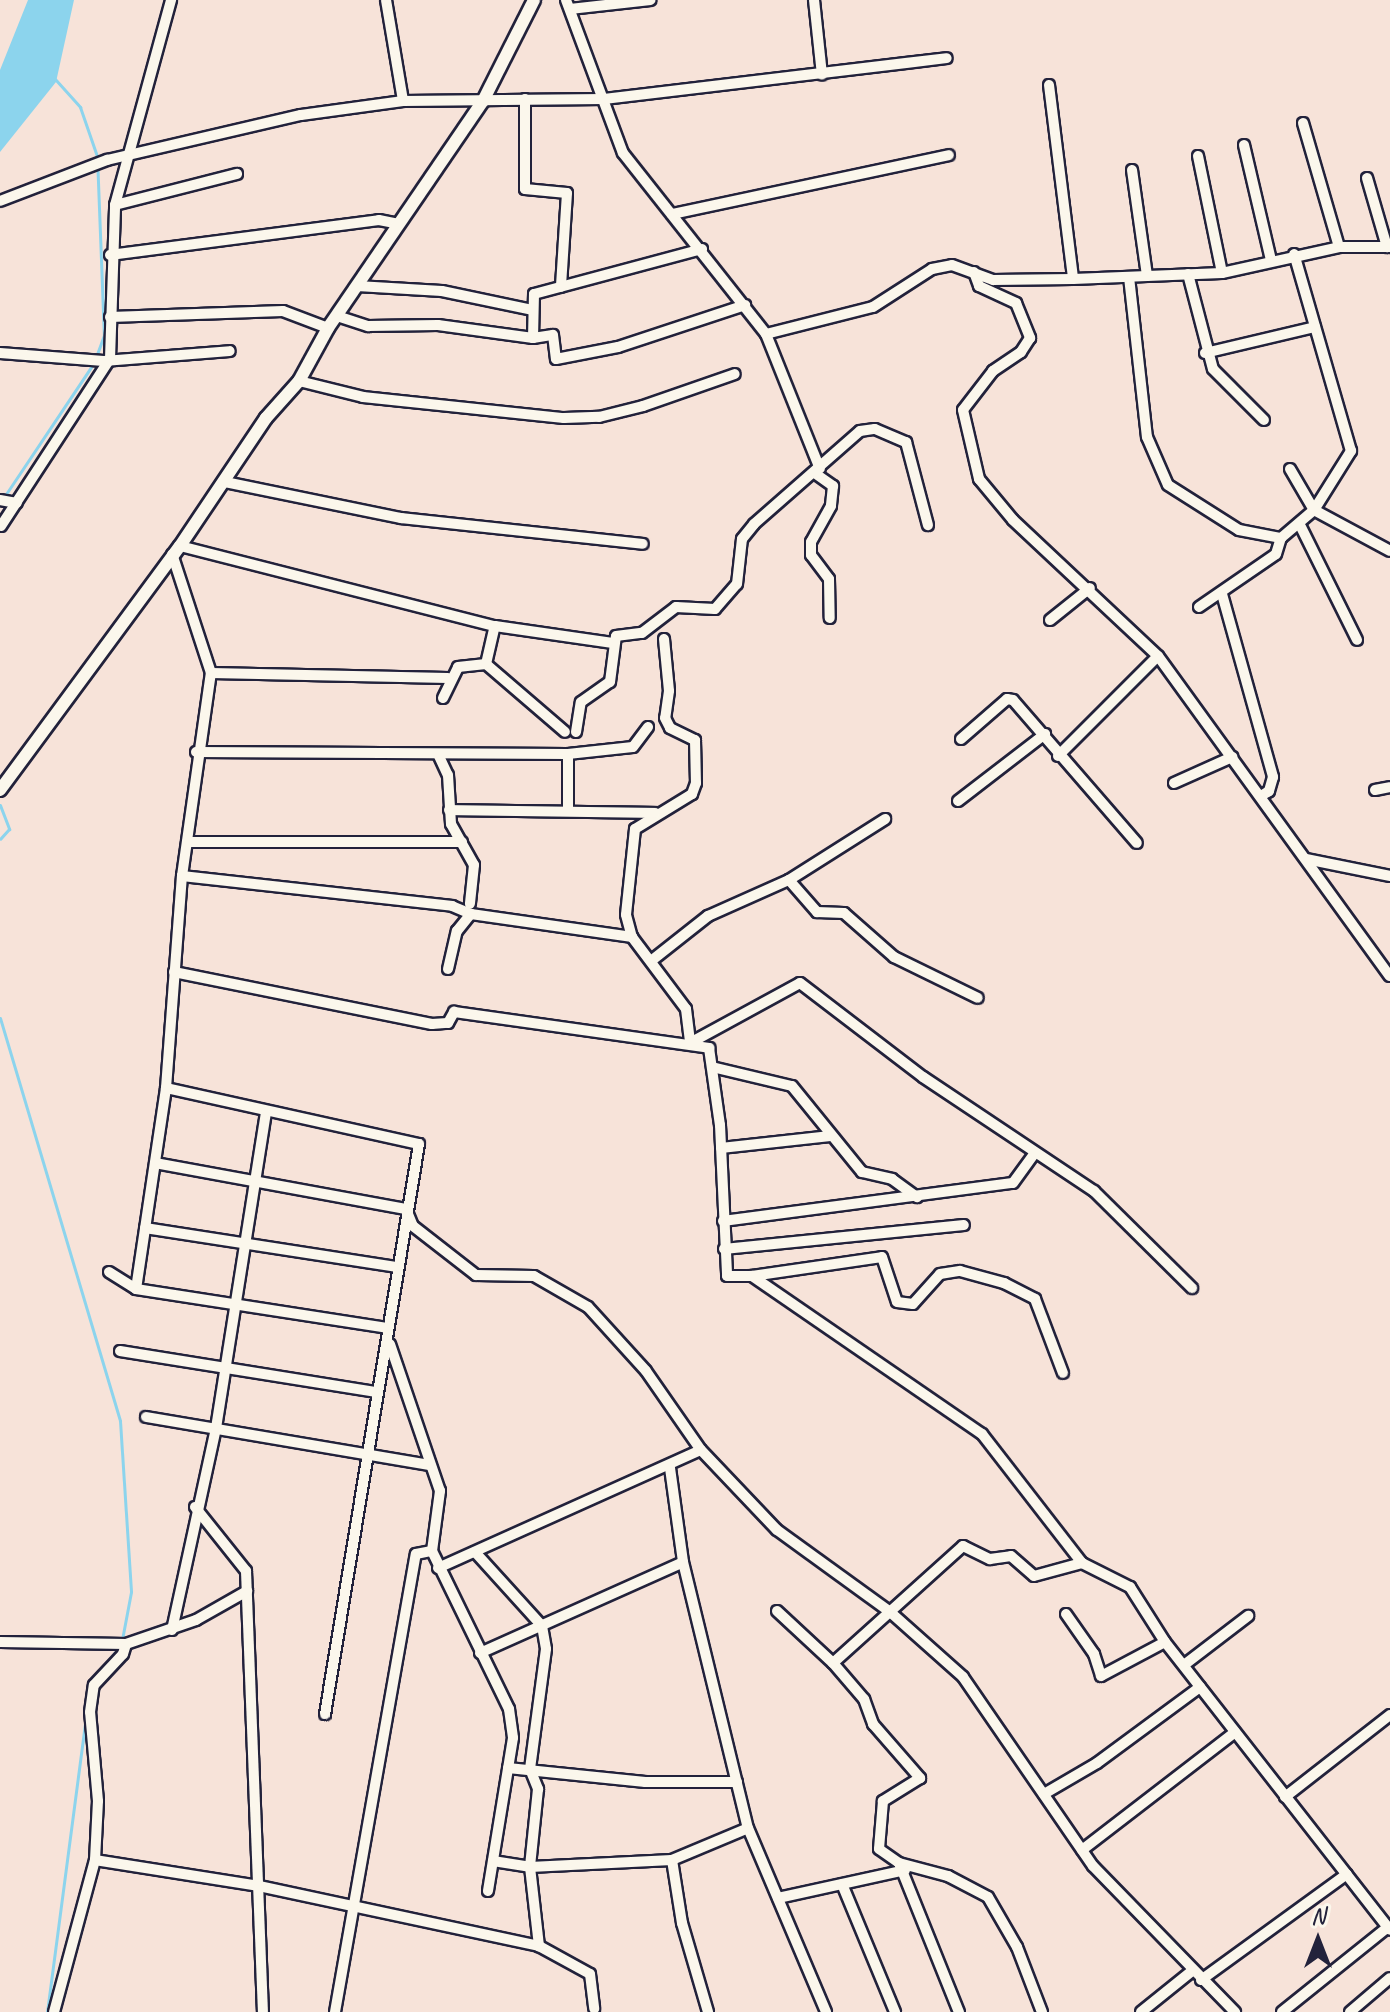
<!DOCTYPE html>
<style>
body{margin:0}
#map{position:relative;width:1390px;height:2012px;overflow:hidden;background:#f7e3d9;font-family:Caveat,sans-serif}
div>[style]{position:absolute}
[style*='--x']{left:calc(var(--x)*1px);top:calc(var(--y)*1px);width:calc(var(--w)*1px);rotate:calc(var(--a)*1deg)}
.water>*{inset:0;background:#8cd4ed}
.stream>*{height:3px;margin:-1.5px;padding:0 1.5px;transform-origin:1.5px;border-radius:1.5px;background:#8cd4ed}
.roads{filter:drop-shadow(2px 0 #22223b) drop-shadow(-2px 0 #22223b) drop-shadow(0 2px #22223b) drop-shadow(0 -2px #22223b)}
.minor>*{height:10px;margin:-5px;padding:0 5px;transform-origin:5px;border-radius:5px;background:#fbf7ec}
.tertiary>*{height:12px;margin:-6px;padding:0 6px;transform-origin:6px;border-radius:6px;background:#fbf7ec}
span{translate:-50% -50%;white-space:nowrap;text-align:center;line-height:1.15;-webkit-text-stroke:6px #fbf7ec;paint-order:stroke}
.north{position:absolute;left:1278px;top:1900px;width:80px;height:80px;-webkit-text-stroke:6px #fbf7ec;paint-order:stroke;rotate:0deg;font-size:22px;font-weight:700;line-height:32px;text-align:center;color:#22223b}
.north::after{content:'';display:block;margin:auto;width:28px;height:36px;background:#22223b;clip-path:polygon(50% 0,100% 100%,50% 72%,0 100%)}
</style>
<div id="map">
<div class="water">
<i style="clip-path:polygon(28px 0,74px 0,56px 82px,0 152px,0 70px)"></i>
</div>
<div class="stream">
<i style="--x:55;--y:79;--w:38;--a:48"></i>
<i style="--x:80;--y:107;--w:52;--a:70.9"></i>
<i style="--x:97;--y:156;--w:179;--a:87.8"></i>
<i style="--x:104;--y:335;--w:23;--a:110"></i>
<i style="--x:4;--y:497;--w:160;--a:-56.2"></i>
<i style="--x:0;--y:805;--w:26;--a:69"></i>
<i style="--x:9;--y:829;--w:13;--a:132"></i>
<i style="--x:0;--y:1018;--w:420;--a:73.4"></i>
<i style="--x:120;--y:1421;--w:171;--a:86.3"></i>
<i style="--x:131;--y:1592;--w:54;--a:100.7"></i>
<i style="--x:121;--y:1645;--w:43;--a:129.3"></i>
<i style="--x:47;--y:2012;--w:331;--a:-82.5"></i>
</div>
<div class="roads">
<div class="minor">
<i style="--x:386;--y:0;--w:102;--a:80.4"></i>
<i style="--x:566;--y:0;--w:163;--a:69.6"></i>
<i style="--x:623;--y:153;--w:231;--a:51.7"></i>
<i style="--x:766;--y:334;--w:110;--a:-14.2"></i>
<i style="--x:873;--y:307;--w:70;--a:-32.8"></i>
<i style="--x:932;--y:269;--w:20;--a:-11"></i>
<i style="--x:952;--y:265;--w:44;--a:20.1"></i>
<i style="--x:993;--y:280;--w:80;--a:-0.7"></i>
<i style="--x:1073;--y:279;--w:149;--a:-2.3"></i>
<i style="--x:1222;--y:273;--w:120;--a:-12.5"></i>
<i style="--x:1339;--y:247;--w:51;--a:0"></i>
<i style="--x:814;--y:0;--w:75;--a:83.9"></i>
<i style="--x:570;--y:9;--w:81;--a:-6.4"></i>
<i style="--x:1049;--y:85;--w:195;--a:82.9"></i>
<i style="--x:525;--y:99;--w:90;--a:90"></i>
<i style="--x:525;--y:189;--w:42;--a:5.4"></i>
<i style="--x:567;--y:193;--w:94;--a:93.7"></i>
<i style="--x:1303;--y:123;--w:129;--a:73.8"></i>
<i style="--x:1244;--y:145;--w:118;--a:76.8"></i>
<i style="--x:1198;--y:156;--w:119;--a:78.4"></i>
<i style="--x:1132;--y:170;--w:107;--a:81.9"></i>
<i style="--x:1367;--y:178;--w:72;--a:73.8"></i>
<i style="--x:0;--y:201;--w:115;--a:-21"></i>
<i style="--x:107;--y:160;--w:199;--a:-13.1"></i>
<i style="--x:301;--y:115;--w:103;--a:-7.8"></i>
<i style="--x:403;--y:101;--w:201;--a:-0.6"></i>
<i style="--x:604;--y:99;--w:345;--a:-6.8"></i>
<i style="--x:115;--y:205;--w:126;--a:-14.3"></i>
<i style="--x:672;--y:214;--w:283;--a:-12"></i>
<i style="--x:110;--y:255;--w:271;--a:-7.4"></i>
<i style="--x:379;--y:220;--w:20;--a:11"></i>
<i style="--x:974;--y:272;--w:15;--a:70"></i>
<i style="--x:979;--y:286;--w:41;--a:24.7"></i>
<i style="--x:1016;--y:303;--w:38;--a:68"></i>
<i style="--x:1030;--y:338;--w:17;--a:123"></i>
<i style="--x:1021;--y:352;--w:34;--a:146"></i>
<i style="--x:993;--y:371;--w:49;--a:127.6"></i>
<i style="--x:963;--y:410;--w:71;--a:76.9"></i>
<i style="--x:979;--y:479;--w:53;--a:50.3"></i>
<i style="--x:1013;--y:520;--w:199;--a:43.2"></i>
<i style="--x:1158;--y:656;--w:395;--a:54.1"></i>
<i style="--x:1188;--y:274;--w:98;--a:75.3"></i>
<i style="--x:1213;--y:369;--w:72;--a:45"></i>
<i style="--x:1129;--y:277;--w:161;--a:83.6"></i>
<i style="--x:1147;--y:437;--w:52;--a:66.4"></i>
<i style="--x:1168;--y:485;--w:84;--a:32.4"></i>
<i style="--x:1239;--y:530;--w:43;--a:10.8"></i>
<i style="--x:1281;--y:538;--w:43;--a:-40.3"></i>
<i style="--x:1314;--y:510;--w:70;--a:-57.9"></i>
<i style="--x:1351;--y:451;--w:205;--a:-106.1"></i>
<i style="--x:357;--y:286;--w:85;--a:3.4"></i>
<i style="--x:442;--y:291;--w:92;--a:11.9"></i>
<i style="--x:337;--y:316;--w:33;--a:18"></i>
<i style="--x:368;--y:326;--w:70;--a:-0.8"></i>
<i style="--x:438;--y:325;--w:96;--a:7.8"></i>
<i style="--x:533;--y:338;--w:20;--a:-9"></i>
<i style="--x:553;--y:335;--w:24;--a:83"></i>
<i style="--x:556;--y:359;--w:63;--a:-11"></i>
<i style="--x:618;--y:347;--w:134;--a:-18.3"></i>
<i style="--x:110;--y:317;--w:173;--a:-2"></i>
<i style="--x:283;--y:311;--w:48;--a:20.7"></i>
<i style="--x:766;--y:334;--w:145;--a:68.2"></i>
<i style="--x:533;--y:338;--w:44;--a:-88.7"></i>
<i style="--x:534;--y:294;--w:174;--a:-15"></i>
<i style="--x:0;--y:353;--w:104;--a:4.4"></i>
<i style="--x:104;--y:361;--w:126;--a:-4.5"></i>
<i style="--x:1205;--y:353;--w:113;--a:-13.3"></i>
<i style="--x:299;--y:381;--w:66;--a:14"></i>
<i style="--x:363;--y:397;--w:202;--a:6"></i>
<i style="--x:564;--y:418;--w:35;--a:-2"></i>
<i style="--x:599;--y:417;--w:45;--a:-14"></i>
<i style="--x:643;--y:406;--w:97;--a:-19.2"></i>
<i style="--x:1290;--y:469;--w:48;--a:59.7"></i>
<i style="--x:1314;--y:510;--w:86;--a:28.3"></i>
<i style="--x:816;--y:474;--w:21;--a:35"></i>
<i style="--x:833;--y:486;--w:20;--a:96"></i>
<i style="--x:831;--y:506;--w:41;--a:119.1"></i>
<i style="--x:811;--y:542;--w:13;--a:90"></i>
<i style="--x:811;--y:555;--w:30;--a:53"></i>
<i style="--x:829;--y:579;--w:39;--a:89"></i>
<i style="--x:225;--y:482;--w:180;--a:11.6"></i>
<i style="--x:401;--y:518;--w:243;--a:6.1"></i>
<i style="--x:0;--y:500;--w:17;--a:10"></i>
<i style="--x:1;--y:526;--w:199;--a:-56.9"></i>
<i style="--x:110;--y:359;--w:154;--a:-88.1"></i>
<i style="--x:115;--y:205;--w:213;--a:-74.7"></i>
<i style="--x:1301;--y:527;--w:126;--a:63.6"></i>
<i style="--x:180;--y:546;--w:325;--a:14.3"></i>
<i style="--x:495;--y:626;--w:119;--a:8.2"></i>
<i style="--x:1222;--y:594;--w:190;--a:74.4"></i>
<i style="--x:1273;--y:777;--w:15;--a:106"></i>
<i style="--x:1269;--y:791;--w:9;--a:148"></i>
<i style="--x:1199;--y:607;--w:93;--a:-34.5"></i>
<i style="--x:1276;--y:554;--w:17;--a:-73"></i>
<i style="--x:1050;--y:620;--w:51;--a:-38.7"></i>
<i style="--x:664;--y:639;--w:52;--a:84.5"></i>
<i style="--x:669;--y:691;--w:27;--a:98"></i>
<i style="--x:665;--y:718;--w:11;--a:63"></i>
<i style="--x:670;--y:728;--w:28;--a:26"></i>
<i style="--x:695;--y:740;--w:43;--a:88.7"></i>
<i style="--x:696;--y:783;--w:12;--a:110"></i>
<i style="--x:692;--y:794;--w:67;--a:148.4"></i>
<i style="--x:635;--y:829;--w:86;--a:96"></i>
<i style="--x:626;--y:915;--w:23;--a:75"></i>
<i style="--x:632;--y:937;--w:90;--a:53.1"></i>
<i style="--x:686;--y:1009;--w:34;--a:83"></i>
<i style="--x:486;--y:664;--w:39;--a:-77"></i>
<i style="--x:211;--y:673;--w:237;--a:1.2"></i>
<i style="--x:443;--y:698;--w:34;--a:-64"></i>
<i style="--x:458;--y:667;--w:28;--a:-6"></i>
<i style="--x:486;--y:664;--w:104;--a:40.7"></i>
<i style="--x:576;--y:732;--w:30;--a:-81"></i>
<i style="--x:581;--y:702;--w:35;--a:-35"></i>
<i style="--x:610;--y:682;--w:46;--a:-82.6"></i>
<i style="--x:616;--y:636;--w:26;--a:-7"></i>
<i style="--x:642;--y:633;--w:43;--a:-37.4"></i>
<i style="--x:676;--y:607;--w:39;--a:3"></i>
<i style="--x:715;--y:609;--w:33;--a:-49"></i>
<i style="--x:737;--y:584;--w:45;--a:-83.7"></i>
<i style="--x:742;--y:539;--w:19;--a:-51"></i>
<i style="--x:754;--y:524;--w:141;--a:-41.3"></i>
<i style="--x:860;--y:431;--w:15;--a:-8"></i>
<i style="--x:875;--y:429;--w:34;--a:23"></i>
<i style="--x:906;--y:442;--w:86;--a:75.2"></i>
<i style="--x:961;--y:739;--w:61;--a:-41"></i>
<i style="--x:1007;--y:699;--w:6;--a:9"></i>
<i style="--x:1013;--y:700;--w:189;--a:49.1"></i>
<i style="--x:196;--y:752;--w:372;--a:0.3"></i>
<i style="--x:568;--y:754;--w:65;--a:-6.1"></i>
<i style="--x:633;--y:747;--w:25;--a:-53"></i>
<i style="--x:438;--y:754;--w:23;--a:65"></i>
<i style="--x:448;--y:775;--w:49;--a:86.5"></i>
<i style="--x:451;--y:824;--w:47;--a:60.7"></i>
<i style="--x:474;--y:865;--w:39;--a:96"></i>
<i style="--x:568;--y:754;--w:57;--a:90"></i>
<i style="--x:1058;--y:756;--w:141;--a:-45"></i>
<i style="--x:1174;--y:783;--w:64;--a:-24.1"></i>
<i style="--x:1375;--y:790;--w:15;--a:-11"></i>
<i style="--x:958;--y:801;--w:110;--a:-37.6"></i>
<i style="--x:449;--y:810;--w:206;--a:0.8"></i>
<i style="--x:187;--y:842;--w:275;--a:0"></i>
<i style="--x:1306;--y:859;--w:86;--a:11.4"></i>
<i style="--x:182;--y:876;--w:272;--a:6.3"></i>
<i style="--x:452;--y:906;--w:21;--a:23"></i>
<i style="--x:471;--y:914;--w:163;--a:8.1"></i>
<i style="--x:789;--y:880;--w:43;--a:48.8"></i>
<i style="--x:817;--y:912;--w:27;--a:2"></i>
<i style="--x:844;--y:913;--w:67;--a:41.3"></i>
<i style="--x:894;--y:957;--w:93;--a:26"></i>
<i style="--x:651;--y:961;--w:73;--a:-38.3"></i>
<i style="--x:708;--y:916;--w:89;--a:-24"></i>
<i style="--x:789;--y:880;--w:114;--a:-32.4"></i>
<i style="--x:448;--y:969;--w:39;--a:-77"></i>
<i style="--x:457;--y:931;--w:22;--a:-51"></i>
<i style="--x:174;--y:972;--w:263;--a:11.4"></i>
<i style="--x:432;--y:1024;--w:16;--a:-4"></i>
<i style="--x:448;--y:1023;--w:13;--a:-61"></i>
<i style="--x:454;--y:1012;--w:258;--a:8"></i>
<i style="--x:709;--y:1048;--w:78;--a:81.9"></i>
<i style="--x:720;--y:1125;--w:151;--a:87.3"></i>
<i style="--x:727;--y:1276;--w:25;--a:0"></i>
<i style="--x:752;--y:1276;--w:279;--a:34.5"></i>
<i style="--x:982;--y:1434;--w:163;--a:52.2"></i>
<i style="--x:690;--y:1043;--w:125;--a:-28.6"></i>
<i style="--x:800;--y:983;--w:155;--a:37.4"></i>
<i style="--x:923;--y:1077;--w:206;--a:33.7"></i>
<i style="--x:1094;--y:1191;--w:138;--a:44.7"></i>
<i style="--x:712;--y:1067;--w:82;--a:13.4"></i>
<i style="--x:792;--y:1086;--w:111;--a:50.9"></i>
<i style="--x:862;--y:1172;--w:31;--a:13"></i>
<i style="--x:892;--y:1179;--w:31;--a:36"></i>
<i style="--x:166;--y:1088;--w:259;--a:12.5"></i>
<i style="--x:419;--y:1144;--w:578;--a:99.36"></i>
<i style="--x:721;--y:1148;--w:110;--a:-6.3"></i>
<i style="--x:155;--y:1163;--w:255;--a:10.4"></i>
<i style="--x:406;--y:1209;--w:18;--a:68"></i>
<i style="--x:413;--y:1226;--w:80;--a:37.9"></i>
<i style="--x:476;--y:1275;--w:58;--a:1"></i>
<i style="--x:534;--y:1276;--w:62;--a:29.9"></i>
<i style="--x:588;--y:1307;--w:86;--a:47.8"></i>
<i style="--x:646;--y:1371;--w:96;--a:55.2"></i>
<i style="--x:701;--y:1450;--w:110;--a:46.5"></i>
<i style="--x:777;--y:1530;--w:138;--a:35.9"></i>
<i style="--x:889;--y:1611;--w:99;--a:41.7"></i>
<i style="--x:963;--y:1677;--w:229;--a:55.5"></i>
<i style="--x:1093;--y:1866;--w:204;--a:45.8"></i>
<i style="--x:723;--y:1221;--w:292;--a:-7.5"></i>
<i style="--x:1013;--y:1183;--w:36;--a:-54"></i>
<i style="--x:145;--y:1228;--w:254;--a:8.8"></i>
<i style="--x:724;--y:1249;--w:241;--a:-5.7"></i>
<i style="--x:109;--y:1272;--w:32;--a:32"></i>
<i style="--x:136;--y:1289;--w:254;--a:8.8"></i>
<i style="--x:752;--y:1276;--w:131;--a:-8.3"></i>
<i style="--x:882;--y:1257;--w:47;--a:71.6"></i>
<i style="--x:897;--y:1302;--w:16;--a:7"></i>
<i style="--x:913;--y:1304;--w:40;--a:-48"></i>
<i style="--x:940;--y:1274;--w:20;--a:-9"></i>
<i style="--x:960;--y:1271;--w:46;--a:15.3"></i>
<i style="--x:1004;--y:1283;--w:35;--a:27"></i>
<i style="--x:1035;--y:1299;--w:79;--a:69.3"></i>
<i style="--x:136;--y:1289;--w:203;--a:-81.5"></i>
<i style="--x:166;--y:1088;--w:213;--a:-85.7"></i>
<i style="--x:182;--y:876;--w:205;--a:-81.9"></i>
<i style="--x:211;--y:673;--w:125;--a:-108.1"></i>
<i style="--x:120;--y:1351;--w:260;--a:9.1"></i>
<i style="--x:146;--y:1417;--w:287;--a:9.6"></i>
<i style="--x:670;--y:1468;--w:95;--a:82.1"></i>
<i style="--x:683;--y:1562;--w:274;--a:76.3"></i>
<i style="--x:748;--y:1828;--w:200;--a:67"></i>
<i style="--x:195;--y:1507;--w:82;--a:51.4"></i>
<i style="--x:246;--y:1571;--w:441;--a:87.8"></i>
<i style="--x:432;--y:1551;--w:176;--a:64"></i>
<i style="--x:509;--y:1709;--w:29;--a:82"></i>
<i style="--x:513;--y:1738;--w:155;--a:99.3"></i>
<i style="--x:475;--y:1552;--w:100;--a:47.8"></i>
<i style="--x:542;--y:1626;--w:23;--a:80"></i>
<i style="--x:546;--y:1649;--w:121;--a:97.6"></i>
<i style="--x:530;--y:1769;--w:22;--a:68"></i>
<i style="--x:538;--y:1789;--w:78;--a:95.9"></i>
<i style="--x:530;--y:1867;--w:80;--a:83.5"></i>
<i style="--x:438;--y:1568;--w:288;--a:-24.2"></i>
<i style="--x:777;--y:1611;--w:76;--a:42.9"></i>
<i style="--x:833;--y:1663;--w:48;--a:49.3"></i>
<i style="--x:864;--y:1699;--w:27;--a:70"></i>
<i style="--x:873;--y:1724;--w:72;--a:49"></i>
<i style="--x:920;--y:1778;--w:44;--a:148.1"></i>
<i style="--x:883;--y:1801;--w:48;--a:94.8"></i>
<i style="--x:879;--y:1849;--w:24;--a:35"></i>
<i style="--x:899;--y:1863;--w:51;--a:14.9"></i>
<i style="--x:948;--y:1876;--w:45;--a:27.7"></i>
<i style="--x:988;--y:1897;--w:58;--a:59.9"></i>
<i style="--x:1017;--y:1947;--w:70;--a:69"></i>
<i style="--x:1066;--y:1614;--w:49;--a:55"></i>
<i style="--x:1094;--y:1654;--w:23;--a:72"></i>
<i style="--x:1101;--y:1676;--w:72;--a:-28"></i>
<i style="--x:172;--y:1630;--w:207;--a:-77.7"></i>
<i style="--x:216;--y:1428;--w:318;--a:-81"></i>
<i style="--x:0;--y:1642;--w:126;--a:0.9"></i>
<i style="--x:126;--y:1644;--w:74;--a:-18.9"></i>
<i style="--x:196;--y:1620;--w:59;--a:-29.6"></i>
<i style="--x:480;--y:1653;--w:222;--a:-24.1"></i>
<i style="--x:833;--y:1663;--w:175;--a:-42"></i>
<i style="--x:963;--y:1546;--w:30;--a:26"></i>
<i style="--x:990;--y:1559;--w:21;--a:-8"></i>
<i style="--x:1011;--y:1556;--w:30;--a:41"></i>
<i style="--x:1034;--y:1576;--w:50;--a:-15.2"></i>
<i style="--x:1082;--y:1563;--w:54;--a:26.6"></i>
<i style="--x:1130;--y:1587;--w:65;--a:57.5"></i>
<i style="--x:1165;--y:1642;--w:365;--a:52"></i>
<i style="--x:1184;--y:1665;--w:81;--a:-37.4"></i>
<i style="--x:508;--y:1768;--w:138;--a:5.8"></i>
<i style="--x:645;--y:1782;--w:92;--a:0"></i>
<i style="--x:1044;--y:1794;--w:61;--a:-30.3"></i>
<i style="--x:1097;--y:1763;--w:128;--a:-36.4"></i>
<i style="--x:1285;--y:1797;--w:133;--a:-38"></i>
<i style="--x:1082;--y:1850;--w:193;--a:-37.6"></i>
<i style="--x:95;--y:1860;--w:166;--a:9"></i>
<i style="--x:259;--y:1886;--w:286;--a:12.1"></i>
<i style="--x:539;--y:1946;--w:58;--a:28.8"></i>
<i style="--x:590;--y:1974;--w:35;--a:83"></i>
<i style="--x:672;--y:1860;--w:64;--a:81"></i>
<i style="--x:682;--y:1923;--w:93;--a:73.7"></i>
<i style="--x:493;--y:1861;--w:37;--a:9"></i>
<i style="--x:530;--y:1867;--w:142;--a:-2.8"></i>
<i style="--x:672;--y:1860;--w:82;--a:-22.8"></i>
<i style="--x:899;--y:1863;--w:161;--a:68.1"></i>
<i style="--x:842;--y:1884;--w:139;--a:67.5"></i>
<i style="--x:778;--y:1898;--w:130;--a:-12.4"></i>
<i style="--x:1201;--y:1980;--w:180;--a:-36"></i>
<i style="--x:54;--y:2012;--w:157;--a:-74.9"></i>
<i style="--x:95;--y:1860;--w:59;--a:-87.1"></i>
<i style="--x:98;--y:1801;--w:89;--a:-95.1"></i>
<i style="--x:90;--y:1712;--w:27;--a:-82"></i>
<i style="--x:94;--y:1685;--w:42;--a:-46.9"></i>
<i style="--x:123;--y:1654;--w:10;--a:-73"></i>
<i style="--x:335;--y:2012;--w:465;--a:-80"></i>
<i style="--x:416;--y:1554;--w:16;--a:-11"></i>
<i style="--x:432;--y:1551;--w:61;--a:-82.4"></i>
<i style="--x:440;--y:1491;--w:155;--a:-108.8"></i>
<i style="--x:1141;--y:2012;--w:65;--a:-38.8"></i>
<i style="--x:1282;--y:2012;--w:136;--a:-38.7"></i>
<i style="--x:1350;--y:2012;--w:52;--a:-40.4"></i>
</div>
<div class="tertiary">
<i style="--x:0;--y:790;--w:303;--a:-53.6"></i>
<i style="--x:180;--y:546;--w:154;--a:-56.1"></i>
<i style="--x:266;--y:418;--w:50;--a:-48.3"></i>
<i style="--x:299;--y:381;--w:60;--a:-61.3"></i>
<i style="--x:328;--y:328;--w:275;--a:-55.7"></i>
<i style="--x:483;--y:101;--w:113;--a:-63.2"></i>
</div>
</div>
<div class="north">N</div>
</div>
